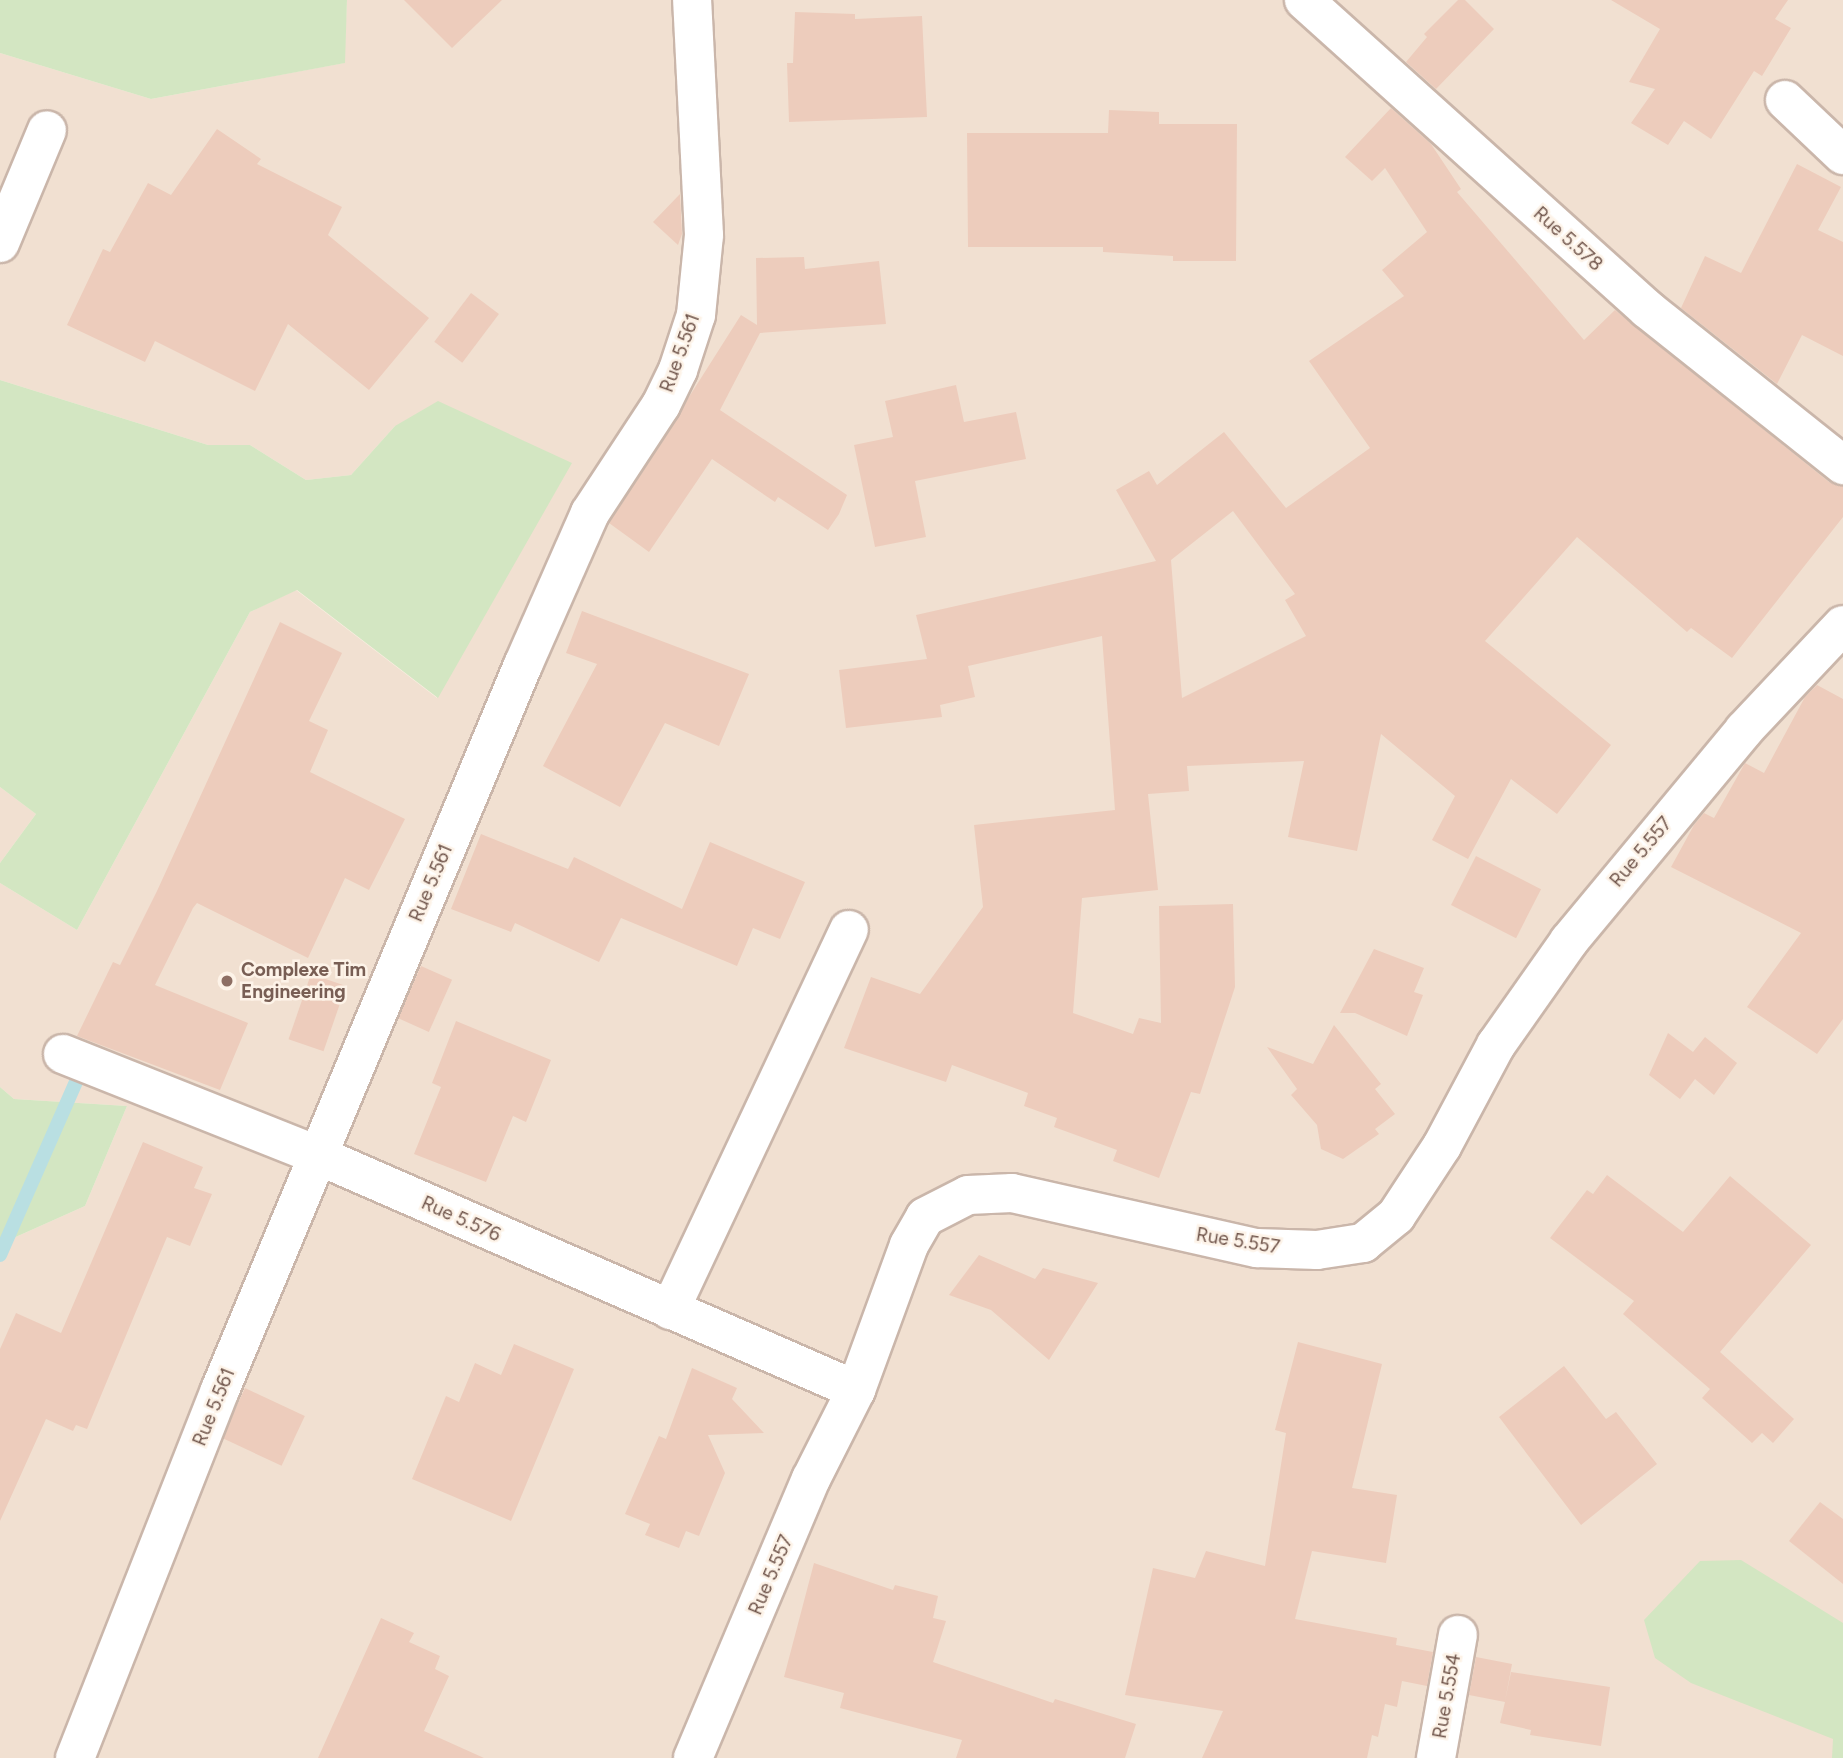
<!DOCTYPE html>
<style>
body{margin:0}
#map{position:relative;width:1843px;height:1758px;overflow:hidden;background:#faefe2;font-family:Figtree,sans-serif}
div>[style]{position:absolute}
[style*='--x']{left:calc(var(--x)*1px);top:calc(var(--y)*1px);width:calc(var(--w)*1px);rotate:calc(var(--a)*1deg)}
.residential>*{inset:0;background:#f1e0d1}
.green>*{inset:0;background:#d3e6c2}
.stream>*{height:14px;margin:-7px;padding:0 7px;transform-origin:7px;border-radius:7px;background:#b9dfe2}
.building>*{inset:0;background:#edccbc;transform-origin:0 0}
.roads{filter:drop-shadow(2px 0 #cab6aa) drop-shadow(-2px 0 #cab6aa) drop-shadow(0 2px #cab6aa) drop-shadow(0 -2px #cab6aa)}
.street>*{height:38px;margin:-19px;padding:0 19px;transform-origin:19px;border-radius:19px;background:#fff}
.dots>*{width:19px;height:19px;translate:-50% -50%;box-sizing:border-box;border:4px solid #fdf3e8;border-radius:50%}
span{translate:-50% -50%;white-space:nowrap;text-align:center;line-height:1.15;-webkit-text-stroke:5px #fdf3e8;paint-order:stroke}
.street-label{font-size:19px;color:#70554b}
.education-label{font-size:19px;color:#785e54;font-weight:700}
.left{translate:0 -50%;text-align:left}
</style>
<div id="map">
<div class="residential">
<i style="clip-path:polygon(347px 0,1843px 0,1843px 1758px,0 1758px,0 1244px,85px 1206px,127px 1106px,14px 1099px,0 1087px,0 883px,77px 930px,250px 612px,296px 590px,437px 698px,395px 426px,351px 475px,306px 480px,250px 445px,208px 445px,0 380px,0 53px,151px 99px,344px 63px)"></i>
<i style="clip-path:polygon(0 787px,36px 814px,0 863px)"></i>
</div>
<div class="green">
<i style="clip-path:polygon(0 0,347px 0,345px 63px,151px 99px,0 53px)"></i>
<i style="clip-path:polygon(0 380px,208px 445px,250px 445px,306px 480px,351px 475px,395px 426px,438px 401px,572px 463px,438px 698px,297px 590px,250px 612px,77px 930px,0 883px,0 863px,36px 814px,0 787px)"></i>
<i style="clip-path:polygon(0 1087px,14px 1099px,127px 1106px,85px 1206px,0 1244px)"></i>
<i style="clip-path:polygon(1741px 1560px,1843px 1623px,1843px 1758px,1832px 1758px,1833px 1739px,1691px 1683px,1655px 1658px,1644px 1620px,1700px 1561px)"></i>
</div>
<div class="stream">
<i style="--x:0;--y:1255;--w:197;--a:-66.3"></i>
</div>
<div class="building">
<i style="clip-path:polygon(404px 0,502px 0,452px 48px)"></i>
<i style="clip-path:polygon(1458px 0,1465px 0,1494px 29px,1436px 89px,1406px 62px,1427px 37px,1424px 34px)"></i>
<i style="clip-path:polygon(1611px 0,1788px 0,1775px 19px,1791px 28px,1762px 76px,1754px 71px,1711px 139px,1684px 121px,1668px 145px,1631px 123px,1655px 89px,1629px 82px,1660px 29px)"></i>
<i style="clip-path:polygon(795px 12px,855px 14px,855px 19px,922px 16px,927px 117px,789px 122px,787px 63px,793px 63px)"></i>
<i style="clip-path:polygon(evenodd,1391px 108px,1431px 144px,1461px 189px,1457px 192px,1584px 340px,1615px 310px,1829px 482px,1843px 486px,1843px 517px,1732px 658px,1691px 628px,1687px 632px,1577px 537px,1485px 641px,1611px 745px,1557px 814px,1511px 779px,1468px 859px,1432px 840px,1455px 796px,1381px 734px,1357px 851px,1288px 837px,1304px 761px,1187px 766px,1189px 791px,1148px 794px,1158px 890px,1082px 898px,1073px 1013px,1133px 1034px,1139px 1018px,1161px 1023px,1159px 906px,1233px 904px,1235px 987px,1200px 1094px,1191px 1092px,1159px 1178px,1113px 1161px,1117px 1150px,1054px 1127px,1057px 1118px,1024px 1106px,1028px 1093px,952px 1065px,946px 1082px,844px 1048px,871px 977px,920px 994px,983px 907px,974px 825px,1115px 810px,1102px 636px,968px 666px,975px 697px,940px 705px,942px 717px,846px 728px,839px 670px,927px 659px,916px 615px,1156px 561px,1116px 490px,1149px 471px,1157px 485px,1224px 432px,1286px 508px,1370px 448px,1309px 361px,1404px 296px,1382px 270px,1427px 232px,1385px 168px,1372px 181px,1345px 157px,1391px 108px,1233px 511px,1295px 594px,1285px 600px,1306px 636px,1182px 698px,1171px 560px,1233px 511px)"></i>
<i style="clip-path:polygon(1109px 110px,1159px 112px,1159px 124px,1237px 124px,1236px 261px,1173px 261px,1173px 256px,1103px 252px,1103px 247px,968px 247px,967px 133px,1108px 133px)"></i>
<i style="clip-path:polygon(217px 129px,261px 159px,257px 164px,342px 207px,328px 235px,429px 318px,369px 390px,288px 324px,255px 391px,155px 341px,145px 362px,67px 325px,103px 249px,110px 252px,148px 183px,171px 195px)"></i>
<i style="clip-path:polygon(1797px 164px,1841px 187px,1818px 230px,1843px 242px,1843px 356px,1802px 335px,1777px 384px,1681px 308px,1705px 256px,1741px 273px)"></i>
<i style="clip-path:polygon(680px 194px,682px 234px,678px 245px,653px 222px)"></i>
<i style="clip-path:polygon(804px 257px,805px 269px,879px 261px,886px 324px,760px 333px,720px 410px,847px 495px,839px 514px,828px 530px,778px 497px,775px 502px,712px 459px,649px 552px,609px 523px,741px 315px,757px 325px,756px 258px)"></i>
<i style="left:471px;top:293px;width:35px;height:61px;rotate:37deg"></i>
<i style="clip-path:polygon(956px 385px,964px 422px,1016px 412px,1026px 459px,915px 481px,926px 537px,875px 547px,854px 445px,893px 437px,885px 401px)"></i>
<i style="clip-path:polygon(582px 611px,749px 674px,719px 746px,665px 723px,620px 807px,543px 766px,597px 664px,566px 653px)"></i>
<i style="clip-path:polygon(280px 622px,342px 653px,309px 721px,328px 730px,310px 772px,405px 819px,369px 890px,345px 878px,308px 958px,197px 903px,193px 908px,155px 985px,248px 1023px,220px 1090px,77px 1036px,113px 962px,120px 965px,157px 891px)"></i>
<i style="clip-path:polygon(1817px 685px,1843px 699px,1843px 1019px,1817px 1054px,1747px 1007px,1801px 933px,1671px 867px,1694px 825px,1704px 813px,1714px 818px,1745px 763px,1764px 773px,1805px 697px)"></i>
<i style="clip-path:polygon(481px 834px,568px 869px,574px 857px,682px 909px,710px 842px,805px 882px,780px 939px,753px 928px,737px 966px,621px 918px,599px 962px,515px 923px,511px 932px,451px 909px)"></i>
<i style="left:1476px;top:856px;width:73px;height:55px;rotate:27deg"></i>
<i style="clip-path:polygon(1374px 949px,1424px 968px,1414px 992px,1423px 995px,1407px 1036px,1355px 1013px,1340px 1013px)"></i>
<i style="left:421px;top:966px;width:34px;height:57px;rotate:24deg"></i>
<i style="left:311px;top:974px;width:37px;height:69px;rotate:19deg"></i>
<i style="clip-path:polygon(456px 1021px,551px 1060px,526px 1122px,513px 1116px,486px 1182px,414px 1154px,441px 1087px,432px 1083px)"></i>
<i style="clip-path:polygon(1334px 1025px,1381px 1084px,1375px 1089px,1395px 1114px,1375px 1129px,1379px 1134px,1343px 1159px,1321px 1149px,1317px 1125px,1291px 1095px,1297px 1089px,1267px 1047px,1313px 1064px)"></i>
<i style="clip-path:polygon(1668px 1033px,1693px 1052px,1705px 1037px,1737px 1063px,1714px 1095px,1695px 1079px,1680px 1099px,1649px 1075px)"></i>
<i style="clip-path:polygon(143px 1142px,203px 1167px,194px 1188px,212px 1194px,190px 1246px,167px 1237px,87px 1429px,76px 1425px,73px 1431px,46px 1419px,0 1521px,0 1349px,16px 1313px,61px 1333px)"></i>
<i style="clip-path:polygon(1607px 1175px,1683px 1232px,1730px 1176px,1811px 1245px,1720px 1352px,1794px 1419px,1773px 1443px,1762px 1433px,1752px 1443px,1702px 1398px,1710px 1389px,1623px 1314px,1634px 1301px,1550px 1238px,1587px 1190px,1593px 1194px)"></i>
<i style="clip-path:polygon(979px 1255px,1035px 1279px,1043px 1268px,1098px 1283px,1049px 1360px,991px 1310px,949px 1295px)"></i>
<i style="clip-path:polygon(1298px 1342px,1382px 1364px,1352px 1488px,1397px 1495px,1386px 1563px,1312px 1551px,1295px 1619px,1397px 1638px,1396px 1645px,1433px 1652px,1427px 1686px,1402px 1681px,1397px 1707px,1385px 1704px,1378px 1737px,1372px 1735px,1367px 1758px,1202px 1758px,1223px 1711px,1125px 1695px,1153px 1568px,1195px 1578px,1206px 1551px,1265px 1566px,1286px 1433px,1275px 1430px)"></i>
<i style="clip-path:polygon(514px 1344px,574px 1369px,511px 1521px,412px 1479px,446px 1396px,459px 1402px,475px 1363px,501px 1375px)"></i>
<i style="clip-path:polygon(1564px 1366px,1606px 1419px,1616px 1412px,1657px 1464px,1581px 1525px,1499px 1417px)"></i>
<i style="clip-path:polygon(692px 1368px,737px 1388px,732px 1399px,764px 1433px,708px 1435px,725px 1473px,699px 1536px,686px 1531px,679px 1548px,645px 1535px,650px 1524px,625px 1514px,659px 1436px,666px 1439px)"></i>
<i style="left:245px;top:1388px;width:66px;height:55px;rotate:25deg"></i>
<i style="clip-path:polygon(1820px 1502px,1843px 1519px,1843px 1584px,1789px 1541px)"></i>
<i style="clip-path:polygon(814px 1563px,893px 1590px,895px 1585px,938px 1596px,933px 1618px,946px 1621px,933px 1662px,1053px 1703px,1055px 1699px,1136px 1724px,1125px 1758px,956px 1758px,962px 1740px,840px 1708px,844px 1693px,784px 1677px)"></i>
<i style="clip-path:polygon(381px 1618px,414px 1633px,409px 1642px,440px 1656px,435px 1669px,449px 1676px,424px 1731px,484px 1758px,318px 1758px)"></i>
<i style="clip-path:polygon(1476px 1657px,1512px 1664px,1505px 1701px,1511px 1672px,1610px 1687px,1601px 1746px,1530px 1735px,1531px 1730px,1500px 1723px,1505px 1702px,1469px 1695px)"></i>
</div>
<div class="roads">
<div class="street">
<i style="--x:1304;--y:0;--w:462;--a:42"></i>
<i style="--x:1647;--y:309;--w:251;--a:38.5"></i>
<i style="--x:1785;--y:100;--w:80;--a:43.5"></i>
<i style="--x:0;--y:243;--w:122;--a:-67.4"></i>
<i style="--x:63;--y:1054;--w:273;--a:21.7"></i>
<i style="--x:317;--y:1155;--w:588;--a:23.56"></i>
<i style="--x:670;--y:1310;--w:420;--a:-64.8"></i>
<i style="--x:75;--y:1758;--w:396;--a:-68.5"></i>
<i style="--x:220;--y:1390;--w:786;--a:-67.32"></i>
<i style="--x:523;--y:665;--w:166;--a:-66.2"></i>
<i style="--x:590;--y:513;--w:129;--a:-56.7"></i>
<i style="--x:661;--y:405;--w:39;--a:-64"></i>
<i style="--x:678;--y:370;--w:58;--a:-71.9"></i>
<i style="--x:696;--y:315;--w:80;--a:-84.3"></i>
<i style="--x:704;--y:235;--w:235;--a:-92.9"></i>
<i style="--x:693;--y:1758;--w:303;--a:-67.1"></i>
<i style="--x:811;--y:1479;--w:100;--a:-63.2"></i>
<i style="--x:856;--y:1390;--w:154;--a:-69.9"></i>
<i style="--x:909;--y:1245;--w:32;--a:-60"></i>
<i style="--x:925;--y:1217;--w:48;--a:-27.1"></i>
<i style="--x:968;--y:1195;--w:44;--a:-2.6"></i>
<i style="--x:1012;--y:1193;--w:251;--a:12.7"></i>
<i style="--x:1257;--y:1248;--w:60;--a:1.9"></i>
<i style="--x:1317;--y:1250;--w:47;--a:-8.7"></i>
<i style="--x:1363;--y:1243;--w:43;--a:-39.3"></i>
<i style="--x:1396;--y:1216;--w:84;--a:-56.7"></i>
<i style="--x:1442;--y:1146;--w:115;--a:-61.9"></i>
<i style="--x:1496;--y:1045;--w:127;--a:-54.9"></i>
<i style="--x:1569;--y:941;--w:274;--a:-50.3"></i>
<i style="--x:1744;--y:730;--w:144;--a:-46.7"></i>
<i style="--x:1436;--y:1758;--w:125;--a:-79.9"></i>
</div>
</div>
<div class="dots">
<i style="left:227px;top:981px;background:#8d6e63"></i>
</div>
<div class="street-label">
<span style="left:1568px;top:239px;rotate:42deg">Rue 5.578</span>
<span style="left:680px;top:353px;rotate:-70deg">Rue 5.561</span>
<span style="left:1641px;top:852px;rotate:-50deg">Rue 5.557</span>
<span style="left:431px;top:883px;rotate:-67deg">Rue 5.561</span>
<span style="left:461px;top:1219px;rotate:24deg">Rue 5.576</span>
<span style="left:1238px;top:1241px;rotate:9deg">Rue 5.557</span>
<span style="left:214px;top:1407px;rotate:-68deg">Rue 5.561</span>
<span style="left:771px;top:1575px;rotate:-67deg">Rue 5.557</span>
<span style="left:1447px;top:1696px;rotate:-80deg">Rue 5.554</span>
</div>
<div class="education-label">
<span class="left" style="left:241px;top:981px">Complexe Tim<br>Engineering</span>
</div>
</div>
